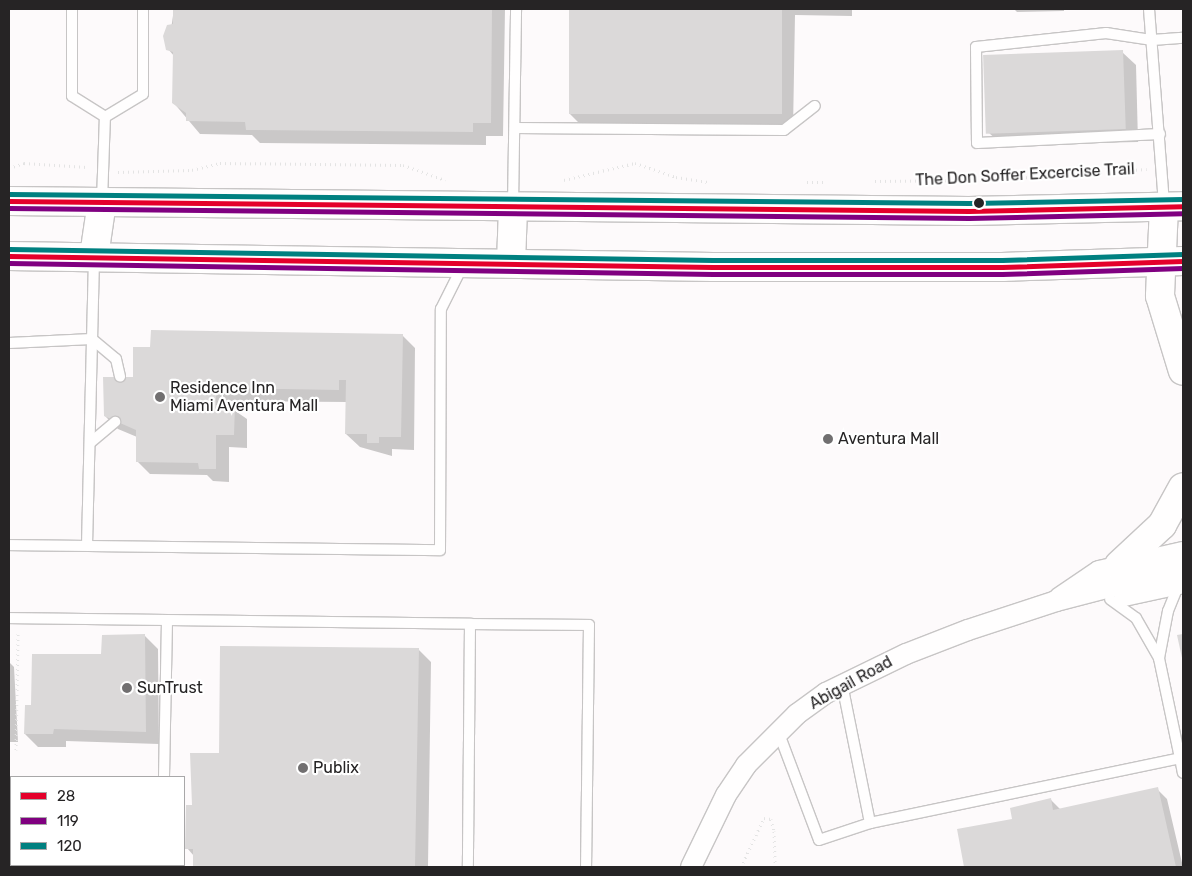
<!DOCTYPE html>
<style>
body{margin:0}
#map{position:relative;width:1192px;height:876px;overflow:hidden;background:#fdfafb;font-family:Rubik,sans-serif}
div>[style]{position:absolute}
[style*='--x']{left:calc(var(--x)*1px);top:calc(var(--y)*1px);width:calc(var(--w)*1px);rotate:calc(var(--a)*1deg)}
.shadow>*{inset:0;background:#0003}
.building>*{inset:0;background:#dbd9d9;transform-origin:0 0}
.path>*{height:3px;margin-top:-1.5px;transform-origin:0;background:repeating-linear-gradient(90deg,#e4e4e4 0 1px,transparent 0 5px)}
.roads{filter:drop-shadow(1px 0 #c7c5c5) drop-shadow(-1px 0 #c7c5c5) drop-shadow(0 1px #c7c5c5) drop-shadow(0 -1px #c7c5c5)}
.lane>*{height:10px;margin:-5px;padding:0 5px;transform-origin:5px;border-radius:5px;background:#fffefe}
.street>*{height:20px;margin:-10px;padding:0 10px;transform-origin:10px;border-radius:10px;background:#fffefe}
.secondary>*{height:28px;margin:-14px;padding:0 14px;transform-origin:14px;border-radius:14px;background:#fffefe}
.bus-1>*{height:5px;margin:-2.5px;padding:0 2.5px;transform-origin:2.5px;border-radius:2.5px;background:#e4002b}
.bus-2>*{height:5px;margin:-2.5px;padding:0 2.5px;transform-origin:2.5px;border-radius:2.5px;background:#800080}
.bus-3>*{height:5px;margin:-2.5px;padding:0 2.5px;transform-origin:2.5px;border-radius:2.5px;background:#008080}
.dots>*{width:14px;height:14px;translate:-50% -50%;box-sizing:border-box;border:2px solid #fff;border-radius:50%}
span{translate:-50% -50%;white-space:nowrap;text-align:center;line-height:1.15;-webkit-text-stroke:4.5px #fff;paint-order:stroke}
.street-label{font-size:16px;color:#262425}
.poi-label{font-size:16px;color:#262425}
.left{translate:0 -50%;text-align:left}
.frame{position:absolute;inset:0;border:10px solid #262425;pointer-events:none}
.legend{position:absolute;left:10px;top:776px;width:175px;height:90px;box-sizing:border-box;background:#fff;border:1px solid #a8a7a8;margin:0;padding:6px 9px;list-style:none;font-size:15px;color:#262425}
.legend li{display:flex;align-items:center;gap:10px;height:25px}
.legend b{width:25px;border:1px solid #a8a7a8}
</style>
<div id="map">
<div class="shadow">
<i style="clip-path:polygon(174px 9px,505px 9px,503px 136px,486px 136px,486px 145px,260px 143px,252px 135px,200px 134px,173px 102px,174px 56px,168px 49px)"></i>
<i style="clip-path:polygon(571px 9px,852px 9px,852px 16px,795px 15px,793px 130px,582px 126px,569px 113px)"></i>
<i style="clip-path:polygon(1014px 9px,1064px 9px,1064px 11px,1017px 12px)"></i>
<i style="clip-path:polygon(1122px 52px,1136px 65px,1138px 142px,1002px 145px,988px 132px)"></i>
<i style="clip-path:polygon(402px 335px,415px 348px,414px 450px,392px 449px,392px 456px,360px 447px,346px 434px,347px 402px,229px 401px,228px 406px,247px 419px,247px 448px,229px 447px,229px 482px,213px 481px,207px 475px,150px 474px,137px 461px,137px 437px,118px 429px,105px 416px,134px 378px)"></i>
<i style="clip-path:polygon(145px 636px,158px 649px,159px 744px,66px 741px,66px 747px,38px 747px,25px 734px,32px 706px,102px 655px)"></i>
<i style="clip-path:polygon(418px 649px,431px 662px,428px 867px,194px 867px,194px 856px,187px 848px,193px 806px,220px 754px)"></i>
<i style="clip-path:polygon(9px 662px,14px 667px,18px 742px,9px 742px)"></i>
<i style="clip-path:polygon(1157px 789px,1167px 799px,1183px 867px,965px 867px,959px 830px,1014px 820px,1051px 800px,1061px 810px)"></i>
</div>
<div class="building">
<i style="clip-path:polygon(173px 9px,492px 9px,491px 123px,473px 123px,473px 132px,246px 130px,245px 122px,186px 121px,186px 113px,172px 103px,173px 52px,166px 50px,163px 36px,167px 25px,173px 24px)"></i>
<i style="left:569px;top:9px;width:213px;height:105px"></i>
<i style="left:1123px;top:50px;width:79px;height:140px;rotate:88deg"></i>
<i style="clip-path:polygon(151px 330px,403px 334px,401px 437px,379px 437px,379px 443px,367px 443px,367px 434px,345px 434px,346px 380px,339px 380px,339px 390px,216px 388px,216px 405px,235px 405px,234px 435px,216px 435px,216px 469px,199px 469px,198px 463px,136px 462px,136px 430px,104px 416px,103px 377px,133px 377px,133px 347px,150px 347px)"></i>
<i style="clip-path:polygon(145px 634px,146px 732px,54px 729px,53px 734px,24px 734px,25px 705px,31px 705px,32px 654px,101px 654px,102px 635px)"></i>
<i style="clip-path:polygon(1183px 634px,1183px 657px,1182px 658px,1177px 635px)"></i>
<i style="clip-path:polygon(220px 646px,419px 648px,415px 867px,193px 867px,193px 849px,185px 849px,186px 805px,192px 805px,190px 753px,219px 753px)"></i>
<i style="clip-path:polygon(1158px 787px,1176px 867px,964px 867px,957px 829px,1012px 819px,1010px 808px,1051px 798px,1053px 810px)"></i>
</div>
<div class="path">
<i style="--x:9;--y:168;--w:16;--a:-18"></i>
<i style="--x:24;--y:163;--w:63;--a:3.6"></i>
<i style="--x:118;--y:172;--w:74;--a:-1.5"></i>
<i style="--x:192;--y:170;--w:29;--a:-14"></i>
<i style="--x:220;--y:163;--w:183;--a:0.6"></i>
<i style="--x:403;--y:165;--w:45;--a:19.7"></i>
<i style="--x:564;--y:180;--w:73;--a:-13.5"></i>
<i style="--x:635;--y:163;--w:43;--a:18.9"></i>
<i style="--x:676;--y:177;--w:32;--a:9"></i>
<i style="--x:875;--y:181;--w:111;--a:-0.5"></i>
<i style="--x:986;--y:180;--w:161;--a:-3.9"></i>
<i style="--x:807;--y:182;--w:17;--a:0"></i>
<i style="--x:16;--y:750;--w:117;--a:-89"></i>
<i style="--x:17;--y:777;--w:2;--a:-90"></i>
<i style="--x:15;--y:867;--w:2;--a:-90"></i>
<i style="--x:741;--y:867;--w:54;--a:-64.9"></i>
<i style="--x:764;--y:818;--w:7;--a:8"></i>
<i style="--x:771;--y:819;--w:12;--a:76"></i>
<i style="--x:774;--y:831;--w:36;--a:88"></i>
</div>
<div class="roads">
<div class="lane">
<i style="--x:72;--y:9;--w:87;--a:90"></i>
<i style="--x:72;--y:96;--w:39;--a:32"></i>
<i style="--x:105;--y:117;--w:44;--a:-31.2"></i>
<i style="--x:143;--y:94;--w:85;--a:-90"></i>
<i style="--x:1149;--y:9;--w:198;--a:85.6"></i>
<i style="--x:515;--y:128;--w:269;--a:0.4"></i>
<i style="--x:784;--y:130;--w:39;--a:-38"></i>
<i style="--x:1160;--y:134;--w:183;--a:177.2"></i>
<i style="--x:977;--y:143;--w:96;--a:-90.6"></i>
<i style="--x:976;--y:47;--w:131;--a:-6.1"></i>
<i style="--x:1106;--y:33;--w:47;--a:8.7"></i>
<i style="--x:1152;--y:40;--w:31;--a:-4"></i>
<i style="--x:102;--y:201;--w:84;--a:-88"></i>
<i style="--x:513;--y:205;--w:196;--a:-89.1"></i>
<i style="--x:9;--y:343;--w:83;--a:-2.8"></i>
<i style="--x:92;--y:339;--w:31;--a:40"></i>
<i style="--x:116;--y:359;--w:18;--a:77"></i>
<i style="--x:90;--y:443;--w:33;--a:-40"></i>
<i style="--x:9;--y:545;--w:431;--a:0.7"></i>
<i style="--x:440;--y:550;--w:241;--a:-89.8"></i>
<i style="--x:441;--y:309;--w:49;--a:-63.4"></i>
<i style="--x:87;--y:545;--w:288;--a:-88.6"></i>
<i style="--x:9;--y:618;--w:461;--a:0.7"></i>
<i style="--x:470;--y:624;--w:243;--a:90.5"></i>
<i style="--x:470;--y:624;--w:119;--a:0.5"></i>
<i style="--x:589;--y:625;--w:242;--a:90.7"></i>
<i style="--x:1159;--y:658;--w:48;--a:-79.2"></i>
<i style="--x:1168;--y:611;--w:29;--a:-68"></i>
<i style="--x:842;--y:684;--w:142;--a:78.6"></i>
<i style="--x:870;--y:823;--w:317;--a:-11.8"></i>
<i style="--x:1180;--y:758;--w:102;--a:-101.9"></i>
<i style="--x:1159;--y:658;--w:46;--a:-119.9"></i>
<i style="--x:1136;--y:618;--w:32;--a:-144"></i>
<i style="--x:778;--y:731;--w:116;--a:69.4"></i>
<i style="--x:819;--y:840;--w:54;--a:-18.4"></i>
<i style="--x:1180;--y:758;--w:15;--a:79"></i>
<i style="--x:164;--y:777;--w:155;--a:-88.9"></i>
<i style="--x:163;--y:867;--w:2;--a:-90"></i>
</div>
<div class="street">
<i style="--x:1124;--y:596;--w:60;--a:-12.4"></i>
<i style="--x:1059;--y:598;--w:48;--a:-34"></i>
<i style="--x:1099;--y:571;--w:86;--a:-12.7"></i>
<i style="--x:691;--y:867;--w:80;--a:-64.1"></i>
<i style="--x:726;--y:795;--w:36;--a:-56"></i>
<i style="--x:746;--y:765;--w:72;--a:-45"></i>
<i style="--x:797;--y:714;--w:36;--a:-36"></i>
<i style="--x:826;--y:693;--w:89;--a:-26"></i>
<i style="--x:906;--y:654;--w:66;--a:-21.2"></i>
<i style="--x:968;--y:630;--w:93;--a:-18.2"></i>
<i style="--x:1056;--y:601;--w:131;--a:-14.6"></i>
</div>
<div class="secondary">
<i style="--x:9;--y:201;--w:960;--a:0.6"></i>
<i style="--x:969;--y:211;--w:214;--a:-1.3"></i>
<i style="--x:1164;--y:207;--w:89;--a:92.6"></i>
<i style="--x:1160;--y:296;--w:78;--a:73"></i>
<i style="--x:9;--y:256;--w:704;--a:0.9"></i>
<i style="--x:713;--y:267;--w:289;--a:0"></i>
<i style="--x:1002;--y:267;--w:181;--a:-1.9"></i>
<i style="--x:94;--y:256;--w:55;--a:-81.6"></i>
<i style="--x:511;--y:263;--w:55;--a:-87.9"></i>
<i style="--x:1119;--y:565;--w:59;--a:-42.9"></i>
<i style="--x:1162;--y:525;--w:43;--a:-61.1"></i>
</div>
</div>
<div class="bus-1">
<i style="--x:9;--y:201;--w:960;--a:0.6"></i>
<i style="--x:969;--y:211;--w:214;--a:-1.3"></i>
<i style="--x:9;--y:256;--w:704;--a:0.9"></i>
<i style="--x:713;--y:267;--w:289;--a:0"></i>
<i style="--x:1002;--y:267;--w:181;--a:-1.9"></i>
</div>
<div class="bus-2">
<i style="--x:9;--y:208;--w:960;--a:0.6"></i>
<i style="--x:969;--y:218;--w:214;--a:-1.3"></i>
<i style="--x:9;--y:263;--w:704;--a:0.9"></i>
<i style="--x:713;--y:274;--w:289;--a:0"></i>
<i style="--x:1002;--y:274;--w:181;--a:-1.9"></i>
</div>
<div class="bus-3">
<i style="--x:9;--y:194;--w:960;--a:0.54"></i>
<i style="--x:969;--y:203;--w:214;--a:-1.1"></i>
<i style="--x:9;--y:249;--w:704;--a:0.9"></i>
<i style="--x:713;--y:260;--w:289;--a:0"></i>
<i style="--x:1002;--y:260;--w:181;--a:-1.9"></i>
</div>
<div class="dots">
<i style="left:979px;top:203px;background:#262425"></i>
<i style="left:160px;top:397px;background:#716f70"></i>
<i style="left:828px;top:439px;background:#716f70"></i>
<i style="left:127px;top:688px;background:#716f70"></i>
<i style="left:303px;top:768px;background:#716f70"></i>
</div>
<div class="street-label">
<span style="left:1025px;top:175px;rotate:-3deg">The Don Soffer Excercise Trail</span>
<span style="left:851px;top:683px;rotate:-29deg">Abigail Road</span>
</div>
<div class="poi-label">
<span class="left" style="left:170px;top:397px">Residence Inn<br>Miami Aventura Mall</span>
<span class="left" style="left:838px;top:439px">Aventura Mall</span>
<span class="left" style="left:137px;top:688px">SunTrust</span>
<span class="left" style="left:313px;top:768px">Publix</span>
</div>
<div class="frame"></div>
<ul class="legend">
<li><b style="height:6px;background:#e4002b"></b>28</li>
<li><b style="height:6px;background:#800080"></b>119</li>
<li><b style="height:6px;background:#008080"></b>120</li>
</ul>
</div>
